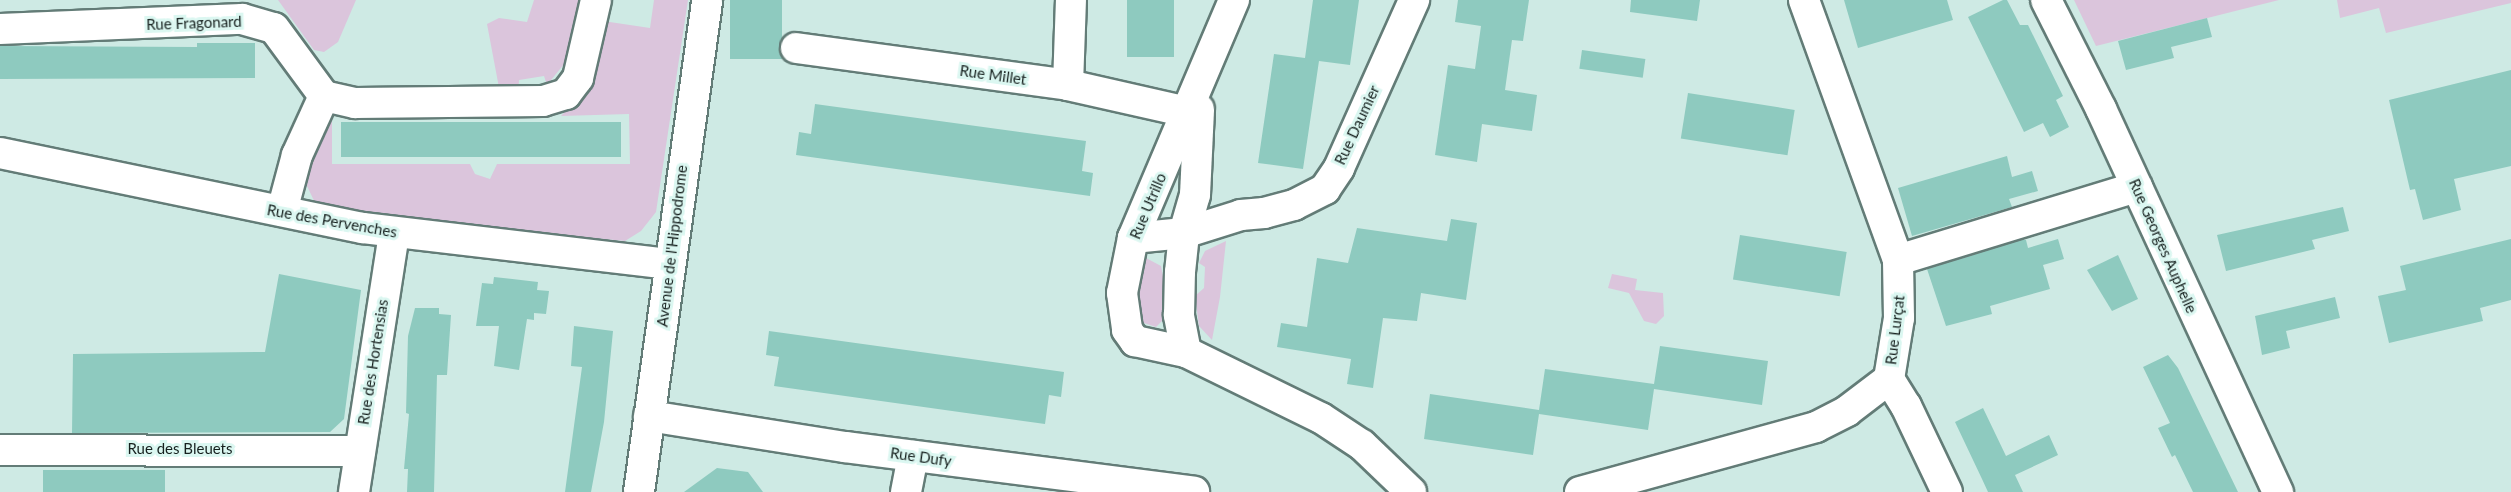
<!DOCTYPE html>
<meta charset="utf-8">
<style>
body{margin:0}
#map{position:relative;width:2511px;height:492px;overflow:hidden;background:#ceeae4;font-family:Lato,sans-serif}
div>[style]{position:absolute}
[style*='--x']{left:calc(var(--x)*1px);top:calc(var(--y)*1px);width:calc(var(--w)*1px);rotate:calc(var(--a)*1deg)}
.green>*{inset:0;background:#dbc5dc}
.building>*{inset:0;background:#8ecabf;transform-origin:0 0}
.roads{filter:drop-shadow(2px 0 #637c77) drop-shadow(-2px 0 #637c77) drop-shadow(0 2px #637c77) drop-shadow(0 -2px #637c77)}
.minor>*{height:30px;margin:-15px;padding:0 15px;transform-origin:15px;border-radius:15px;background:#fff}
span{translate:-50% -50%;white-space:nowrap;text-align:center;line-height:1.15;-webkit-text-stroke:6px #dbf7f1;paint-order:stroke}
.street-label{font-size:15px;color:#16201e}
</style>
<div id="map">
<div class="green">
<i style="clip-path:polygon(278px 0,356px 0,338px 42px,324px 52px,314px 50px)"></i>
<i style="clip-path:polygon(534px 0,582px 0,569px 58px,547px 85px,544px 76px,519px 80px,518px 94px,500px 93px,487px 24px,499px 18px,527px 22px)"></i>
<i style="clip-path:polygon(654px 0,688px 0,656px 212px,641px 231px,625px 241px,447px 224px,317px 207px,307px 186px,310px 150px,320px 125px,332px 116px,332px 164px,470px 164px,475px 174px,490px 179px,497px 164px,630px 164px,629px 114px,561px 116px,570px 106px,603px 21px,650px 28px)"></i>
<i style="clip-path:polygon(2074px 0,2279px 0,2096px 46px)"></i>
<i style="clip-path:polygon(2337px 0,2511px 0,2511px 3px,2386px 33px,2379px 8px,2340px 18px)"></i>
<i style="clip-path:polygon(1226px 241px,1220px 297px,1212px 340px,1199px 326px,1195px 296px,1204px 288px,1205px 267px,1199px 263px,1205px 251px)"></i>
<i style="clip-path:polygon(1146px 258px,1161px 266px,1164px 282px,1162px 321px,1156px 327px,1141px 322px,1134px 302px,1135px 269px)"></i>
<i style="clip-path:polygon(1612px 274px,1637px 279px,1635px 290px,1663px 293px,1664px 316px,1656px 324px,1644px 321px,1629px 293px,1608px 288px)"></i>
</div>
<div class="building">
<i style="left:730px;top:0;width:52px;height:59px"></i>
<i style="left:1127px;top:0;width:47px;height:57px"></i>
<i style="clip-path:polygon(1313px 0,1359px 0,1350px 65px,1319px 61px,1303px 169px,1258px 163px,1274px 54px,1305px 58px)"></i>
<i style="clip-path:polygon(1458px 0,1529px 0,1523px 41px,1512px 40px,1505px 90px,1537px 95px,1532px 131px,1482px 124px,1477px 162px,1435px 155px,1448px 65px,1475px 69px,1481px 26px,1455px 22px)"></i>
<i style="clip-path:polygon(1631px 0,1700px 0,1697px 21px,1630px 12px)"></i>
<i style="clip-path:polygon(1844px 0,1947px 0,1953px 20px,1858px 48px)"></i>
<i style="clip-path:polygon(2003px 0,2007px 0,2020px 25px,2028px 25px,2063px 96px,2056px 100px,2069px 127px,2050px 137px,2043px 123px,2024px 132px,1968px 17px)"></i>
<i style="clip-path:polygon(2207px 18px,2212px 37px,2171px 47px,2174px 58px,2126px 70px,2118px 41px)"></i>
<i style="clip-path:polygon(197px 43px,255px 43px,255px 78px,0 79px,0 46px,197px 47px)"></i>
<i style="left:1582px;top:50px;width:64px;height:19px;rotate:8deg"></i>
<i style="clip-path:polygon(2511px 70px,2511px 166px,2454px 179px,2461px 210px,2423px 220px,2415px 189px,2410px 190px,2389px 100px)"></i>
<i style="left:1688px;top:93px;width:108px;height:46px;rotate:9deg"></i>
<i style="clip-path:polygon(815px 104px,1086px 141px,1082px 171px,1093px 173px,1090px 196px,796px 155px,799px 132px,811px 134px)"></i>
<i style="left:341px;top:122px;width:280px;height:35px"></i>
<i style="clip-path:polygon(2007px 156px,2012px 177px,2032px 171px,2038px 191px,2009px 199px,2012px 207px,1912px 236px,1898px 188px)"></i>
<i style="clip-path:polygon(2343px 207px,2349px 231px,2312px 240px,2315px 249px,2226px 271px,2217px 235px)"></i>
<i style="clip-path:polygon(1451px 219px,1477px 223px,1466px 300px,1421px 293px,1417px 321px,1383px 318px,1373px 388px,1347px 384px,1351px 359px,1277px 347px,1281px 323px,1307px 327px,1317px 258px,1348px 263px,1357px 228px,1447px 241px)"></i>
<i style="left:1740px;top:235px;width:108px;height:45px;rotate:9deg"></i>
<i style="clip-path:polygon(2058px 239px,2064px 259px,2043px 265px,2050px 289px,1990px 306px,1992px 314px,1946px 326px,1927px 269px,2021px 240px,2026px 240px,2028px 248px)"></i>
<i style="clip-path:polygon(2511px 239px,2511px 300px,2480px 308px,2483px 321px,2389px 343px,2378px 296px,2406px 290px,2400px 266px)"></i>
<i style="clip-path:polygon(2118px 255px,2138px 299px,2112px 311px,2087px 270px)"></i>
<i style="clip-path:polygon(279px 274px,361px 290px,344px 419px,330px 432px,72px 433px,73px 354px,265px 352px)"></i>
<i style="clip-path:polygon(494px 277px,538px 282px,537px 290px,549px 291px,546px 314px,534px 313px,534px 320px,527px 319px,519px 370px,494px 366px,499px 326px,476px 326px,482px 283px,493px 284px)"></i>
<i style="clip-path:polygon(2335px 297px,2340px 318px,2286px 331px,2290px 348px,2262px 355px,2255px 316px)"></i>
<i style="clip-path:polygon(415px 308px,439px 308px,439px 314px,451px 315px,447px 375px,437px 375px,434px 492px,407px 492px,408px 469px,404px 469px,409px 414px,406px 413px,408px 336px)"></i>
<i style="clip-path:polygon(574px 326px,613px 331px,604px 422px,591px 492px,565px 492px,582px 367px,571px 366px)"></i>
<i style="clip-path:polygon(769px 331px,1064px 372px,1061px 397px,1049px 395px,1045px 424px,774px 386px,779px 357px,766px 355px)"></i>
<i style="clip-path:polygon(1660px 346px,1768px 361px,1762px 405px,1654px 389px,1648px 430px,1539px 414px,1533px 455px,1424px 439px,1430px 394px,1539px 410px,1545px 369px,1654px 384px)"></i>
<i style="clip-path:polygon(2168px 355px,2178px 368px,2238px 492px,2193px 492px,2175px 455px,2172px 457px,2158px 428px,2170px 423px,2143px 367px)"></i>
<i style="clip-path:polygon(1983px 408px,2006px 456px,2049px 435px,2058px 455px,2015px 475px,2023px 492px,1988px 492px,1982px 479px,1955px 422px)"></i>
<i style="clip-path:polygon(717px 468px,748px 472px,763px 492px,684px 492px)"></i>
<i style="left:165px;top:470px;width:22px;height:122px;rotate:90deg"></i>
</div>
<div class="roads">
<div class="minor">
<i style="--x:1234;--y:0;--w:259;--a:113"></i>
<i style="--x:1133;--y:238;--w:56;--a:101.3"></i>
<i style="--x:1122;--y:293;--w:37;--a:82"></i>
<i style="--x:1127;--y:330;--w:14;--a:54"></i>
<i style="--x:1135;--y:341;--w:52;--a:12.2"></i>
<i style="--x:1186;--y:352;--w:150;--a:26.1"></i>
<i style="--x:1321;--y:418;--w:49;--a:33.4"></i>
<i style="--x:1362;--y:445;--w:68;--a:43.8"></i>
<i style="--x:2046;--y:0;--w:122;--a:63.2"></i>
<i style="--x:2101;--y:109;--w:422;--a:65.2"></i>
<i style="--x:0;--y:29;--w:242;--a:-2.4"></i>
<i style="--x:242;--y:19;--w:33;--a:16"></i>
<i style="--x:274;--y:28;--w:84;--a:53.7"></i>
<i style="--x:324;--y:96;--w:32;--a:13"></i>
<i style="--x:355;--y:103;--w:188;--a:-0.6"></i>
<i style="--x:543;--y:101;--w:24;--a:-17"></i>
<i style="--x:566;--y:94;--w:20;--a:-53"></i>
<i style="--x:578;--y:78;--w:80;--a:-77"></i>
<i style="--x:796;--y:48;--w:275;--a:7.7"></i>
<i style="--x:1068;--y:85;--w:123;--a:12.7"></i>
<i style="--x:1068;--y:85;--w:85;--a:-88"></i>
<i style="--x:0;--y:153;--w:371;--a:11.7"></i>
<i style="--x:363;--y:228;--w:307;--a:6.7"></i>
<i style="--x:282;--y:211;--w:58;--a:-75"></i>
<i style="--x:297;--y:155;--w:65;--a:-65.4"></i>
<i style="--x:1133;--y:238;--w:51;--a:-5.6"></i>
<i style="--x:1184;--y:233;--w:60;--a:-17.5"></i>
<i style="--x:1241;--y:215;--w:23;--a:-5"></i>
<i style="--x:1264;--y:213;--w:31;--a:-15"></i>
<i style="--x:1294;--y:205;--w:35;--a:-27"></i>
<i style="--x:1325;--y:189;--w:25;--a:-56"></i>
<i style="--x:1339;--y:168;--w:184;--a:-65.9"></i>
<i style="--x:1898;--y:260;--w:250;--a:-17"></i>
<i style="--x:1186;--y:352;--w:38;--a:-101"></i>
<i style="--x:1179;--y:315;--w:43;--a:-88.7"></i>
<i style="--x:1180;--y:272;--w:39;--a:-84"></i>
<i style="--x:1184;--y:233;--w:40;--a:-74"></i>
<i style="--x:1195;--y:195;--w:86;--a:-87.3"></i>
<i style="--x:1889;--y:379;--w:32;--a:58"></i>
<i style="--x:1906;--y:406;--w:95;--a:64.5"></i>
<i style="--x:649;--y:416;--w:198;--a:9"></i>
<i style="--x:845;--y:447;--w:352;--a:7.3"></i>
<i style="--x:0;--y:450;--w:360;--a:0.2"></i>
<i style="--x:354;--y:492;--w:262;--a:-81.2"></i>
<i style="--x:639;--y:492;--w:497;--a:-82.1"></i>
<i style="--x:906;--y:492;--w:37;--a:-79"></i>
<i style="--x:1580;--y:492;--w:245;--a:-15.4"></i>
<i style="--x:1816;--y:427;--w:35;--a:-27"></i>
<i style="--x:1847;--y:411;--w:53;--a:-37.3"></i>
<i style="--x:1889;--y:379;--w:62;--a:-80.7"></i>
<i style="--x:1899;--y:318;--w:58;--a:-91"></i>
<i style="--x:1898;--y:260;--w:276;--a:-109.9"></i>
</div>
</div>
<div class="street-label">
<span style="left:194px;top:23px;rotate:-2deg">Rue Fragonard</span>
<span style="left:993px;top:75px;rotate:8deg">Rue Millet</span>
<span style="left:1357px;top:125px;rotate:-65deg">Rue Daumier</span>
<span style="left:1148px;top:206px;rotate:-67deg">Rue Utrillo</span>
<span style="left:332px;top:221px;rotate:10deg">Rue des Pervenches</span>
<span style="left:672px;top:246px;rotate:-83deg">Avenue de l'Hippodrome</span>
<span style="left:2163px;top:246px;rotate:66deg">Rue Georges Auphelle</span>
<span style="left:1895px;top:330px;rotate:-83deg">Rue Lurçat</span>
<span style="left:373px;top:362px;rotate:-81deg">Rue des Hortensias</span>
<span style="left:180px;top:449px">Rue des Bleuets</span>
<span style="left:921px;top:457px;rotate:8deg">Rue Dufy</span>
</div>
</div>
